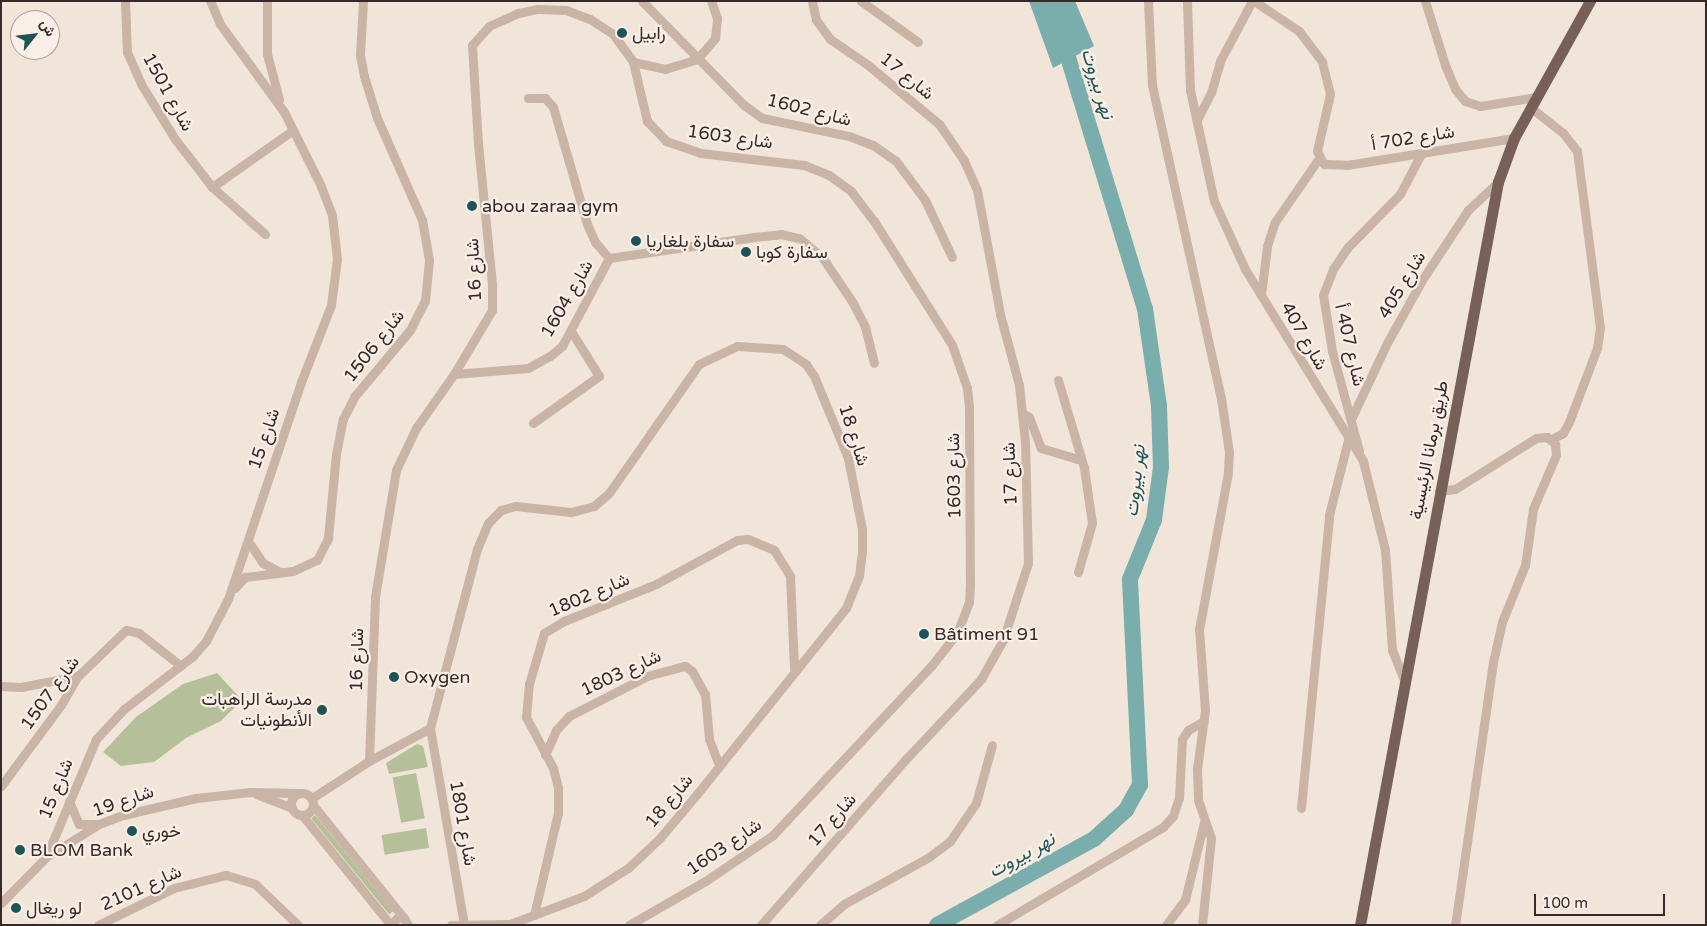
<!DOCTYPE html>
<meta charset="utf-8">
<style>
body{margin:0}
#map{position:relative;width:1707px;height:926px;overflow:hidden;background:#f1e5da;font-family:"Varela Round",Vazirmatn,sans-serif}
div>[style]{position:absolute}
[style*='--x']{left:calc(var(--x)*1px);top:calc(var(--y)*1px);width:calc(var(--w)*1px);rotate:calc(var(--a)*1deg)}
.green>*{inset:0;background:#b5c09a;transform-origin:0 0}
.water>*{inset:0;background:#79aead}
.river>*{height:16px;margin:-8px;padding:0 8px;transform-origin:8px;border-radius:8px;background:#79aead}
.minor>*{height:9px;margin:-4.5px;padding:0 4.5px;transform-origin:4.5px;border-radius:4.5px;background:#c9b4a6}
.minor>.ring{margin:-4.5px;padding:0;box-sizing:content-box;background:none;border:9px solid #c9b4a6;border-radius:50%}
.major>*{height:11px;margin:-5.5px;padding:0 5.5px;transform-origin:5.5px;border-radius:5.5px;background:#776058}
.dots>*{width:14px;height:14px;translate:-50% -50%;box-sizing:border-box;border:2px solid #f9efe6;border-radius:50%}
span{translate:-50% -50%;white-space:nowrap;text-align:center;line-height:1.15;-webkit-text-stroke:4.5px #f9efe6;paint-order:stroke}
.poi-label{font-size:18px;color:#352a27}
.left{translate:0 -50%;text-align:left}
.right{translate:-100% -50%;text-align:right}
.street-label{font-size:18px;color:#352a27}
.water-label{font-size:19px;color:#1d5556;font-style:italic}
.frame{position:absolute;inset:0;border:2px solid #352a27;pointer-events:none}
.north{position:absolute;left:10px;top:10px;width:50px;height:50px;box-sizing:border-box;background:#f9efe6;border:1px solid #aba09a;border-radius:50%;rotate:61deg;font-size:14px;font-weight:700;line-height:20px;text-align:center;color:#352a27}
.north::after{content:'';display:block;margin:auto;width:18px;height:22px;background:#1d5556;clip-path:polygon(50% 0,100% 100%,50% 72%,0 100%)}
.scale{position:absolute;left:1534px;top:894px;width:131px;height:22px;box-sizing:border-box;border:2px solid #352a27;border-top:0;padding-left:6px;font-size:15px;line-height:18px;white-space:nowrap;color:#352a27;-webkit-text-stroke:4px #f9efe6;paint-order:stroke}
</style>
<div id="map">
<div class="green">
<i style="clip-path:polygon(217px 673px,242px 700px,221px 721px,186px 738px,154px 762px,121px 766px,103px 752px,136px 717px,183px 684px)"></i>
<i style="clip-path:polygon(417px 744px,423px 746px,428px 767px,389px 774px,386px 763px)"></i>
<i style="left:416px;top:773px;width:46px;height:24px;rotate:79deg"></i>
<i style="left:315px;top:815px;width:124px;height:5px;rotate:51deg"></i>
<i style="left:426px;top:828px;width:20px;height:45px;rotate:81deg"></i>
</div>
<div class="water">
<i style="clip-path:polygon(1029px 1px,1075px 1px,1094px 46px,1053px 68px)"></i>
</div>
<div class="river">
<i style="--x:937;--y:925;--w:179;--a:-28.7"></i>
<i style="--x:1094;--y:839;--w:43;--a:-42.2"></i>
<i style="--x:1126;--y:810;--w:29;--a:-61"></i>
<i style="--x:1140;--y:785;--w:206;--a:-92.8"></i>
<i style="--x:1130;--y:579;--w:64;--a:-67.9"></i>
<i style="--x:1154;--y:520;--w:53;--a:-82.5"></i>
<i style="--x:1161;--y:467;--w:61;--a:-91.9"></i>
<i style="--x:1159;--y:406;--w:98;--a:-98.2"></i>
<i style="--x:1145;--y:309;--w:322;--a:-107"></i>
</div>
<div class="minor">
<i style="--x:125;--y:1;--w:51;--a:87.8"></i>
<i style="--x:127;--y:52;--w:35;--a:66"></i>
<i style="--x:141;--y:84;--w:65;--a:58.3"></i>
<i style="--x:175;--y:139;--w:61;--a:52.4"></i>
<i style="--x:212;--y:187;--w:71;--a:41.6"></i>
<i style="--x:267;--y:1;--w:53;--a:90"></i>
<i style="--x:267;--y:54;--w:47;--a:75.1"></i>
<i style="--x:642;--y:1;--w:146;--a:45.6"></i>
<i style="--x:744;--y:105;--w:22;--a:36"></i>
<i style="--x:762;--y:118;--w:89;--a:11.7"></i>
<i style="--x:849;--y:136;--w:26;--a:21"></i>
<i style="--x:873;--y:145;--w:28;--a:35"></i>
<i style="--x:896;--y:161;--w:49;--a:53.4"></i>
<i style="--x:925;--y:200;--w:63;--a:64.7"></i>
<i style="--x:861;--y:1;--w:70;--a:35.7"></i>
<i style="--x:1148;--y:1;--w:84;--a:87.3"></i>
<i style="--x:1152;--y:85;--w:321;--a:77.6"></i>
<i style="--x:1221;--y:398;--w:55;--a:81.6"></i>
<i style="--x:1229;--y:452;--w:21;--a:93"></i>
<i style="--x:1228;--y:473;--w:159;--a:100.5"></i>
<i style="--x:1199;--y:629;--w:81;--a:85.8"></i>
<i style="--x:1205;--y:710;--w:60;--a:97.7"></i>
<i style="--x:1197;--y:769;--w:31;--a:88"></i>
<i style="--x:1198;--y:800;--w:40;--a:71.1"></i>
<i style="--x:1211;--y:838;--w:87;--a:95.9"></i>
<i style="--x:1187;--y:1;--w:89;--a:88.1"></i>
<i style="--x:1190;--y:90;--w:114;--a:77.8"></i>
<i style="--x:1214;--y:201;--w:75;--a:65.5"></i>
<i style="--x:1245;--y:269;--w:225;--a:58.4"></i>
<i style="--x:1363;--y:461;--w:92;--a:76.1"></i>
<i style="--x:1385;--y:550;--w:100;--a:86"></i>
<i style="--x:1392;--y:650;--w:35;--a:68"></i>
<i style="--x:1254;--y:1;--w:54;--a:33.7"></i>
<i style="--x:1299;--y:31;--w:39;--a:53"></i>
<i style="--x:1322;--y:62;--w:33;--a:76"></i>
<i style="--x:1330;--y:94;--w:58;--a:102.8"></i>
<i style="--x:1317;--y:151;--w:15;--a:62"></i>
<i style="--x:1324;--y:164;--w:23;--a:2"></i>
<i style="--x:1347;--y:165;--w:169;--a:-9.2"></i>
<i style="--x:1425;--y:1;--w:67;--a:72.6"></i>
<i style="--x:1445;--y:65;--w:26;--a:67"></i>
<i style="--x:1455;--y:89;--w:16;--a:50"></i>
<i style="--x:1465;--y:101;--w:16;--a:18"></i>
<i style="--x:1480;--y:106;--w:57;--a:-9.1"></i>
<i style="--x:633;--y:62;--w:33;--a:12"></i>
<i style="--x:665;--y:69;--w:34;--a:-17"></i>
<i style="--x:697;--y:59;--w:28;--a:-49"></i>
<i style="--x:715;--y:38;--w:20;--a:-84"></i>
<i style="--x:717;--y:18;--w:18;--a:-109"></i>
<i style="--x:528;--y:98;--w:17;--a:0"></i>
<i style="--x:545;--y:98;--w:12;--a:48"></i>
<i style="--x:553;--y:107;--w:122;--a:73.8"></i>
<i style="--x:587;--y:224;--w:20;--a:66"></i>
<i style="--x:595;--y:242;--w:21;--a:49"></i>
<i style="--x:1530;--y:107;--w:42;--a:38.2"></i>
<i style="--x:1563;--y:133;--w:23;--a:52"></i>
<i style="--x:1577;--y:151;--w:177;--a:82.6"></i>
<i style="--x:1600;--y:327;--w:21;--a:98"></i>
<i style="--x:1597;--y:348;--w:79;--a:110.7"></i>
<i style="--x:1569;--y:422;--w:13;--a:119"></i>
<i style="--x:1563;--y:433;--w:13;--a:151"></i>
<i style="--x:1198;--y:118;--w:28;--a:-63"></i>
<i style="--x:1211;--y:93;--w:33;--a:-74"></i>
<i style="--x:1220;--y:61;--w:68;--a:-61.9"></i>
<i style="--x:212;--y:187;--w:99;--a:-35.1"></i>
<i style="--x:609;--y:258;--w:147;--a:-8.2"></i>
<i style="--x:754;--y:237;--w:27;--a:-6"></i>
<i style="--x:781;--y:234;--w:18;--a:13"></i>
<i style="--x:799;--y:238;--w:30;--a:40"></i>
<i style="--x:822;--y:257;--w:55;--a:56"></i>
<i style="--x:853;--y:303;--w:27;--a:63"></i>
<i style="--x:865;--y:327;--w:37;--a:76"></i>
<i style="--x:1261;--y:295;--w:49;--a:-83"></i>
<i style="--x:1267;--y:246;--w:25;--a:-72"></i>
<i style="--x:1275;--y:222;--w:78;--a:-55.5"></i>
<i style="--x:454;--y:374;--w:74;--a:-4.6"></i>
<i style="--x:528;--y:368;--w:25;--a:-29"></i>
<i style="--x:550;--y:356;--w:16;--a:-40"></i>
<i style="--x:562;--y:346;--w:100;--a:-61.9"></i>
<i style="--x:1058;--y:380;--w:92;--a:73.5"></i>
<i style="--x:1084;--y:468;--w:56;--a:81.7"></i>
<i style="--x:1092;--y:523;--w:51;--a:105.9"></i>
<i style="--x:1022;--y:413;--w:8;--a:30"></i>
<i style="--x:1029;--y:417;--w:33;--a:69"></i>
<i style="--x:1041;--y:448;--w:42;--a:16.7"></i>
<i style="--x:1352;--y:417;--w:82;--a:-64.7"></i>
<i style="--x:1387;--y:343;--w:72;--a:-60.9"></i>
<i style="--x:1422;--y:280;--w:84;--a:-56.7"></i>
<i style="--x:1468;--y:210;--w:41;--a:-43"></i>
<i style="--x:533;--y:423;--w:81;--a:-35.5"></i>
<i style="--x:599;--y:376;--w:53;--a:-121.9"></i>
<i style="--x:1359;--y:451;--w:104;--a:-105.1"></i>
<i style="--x:1332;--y:351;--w:57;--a:-99.1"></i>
<i style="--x:1323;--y:295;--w:28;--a:-69"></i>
<i style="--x:1333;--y:269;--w:27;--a:-56"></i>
<i style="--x:1348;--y:247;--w:74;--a:-45.5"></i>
<i style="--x:1400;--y:194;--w:45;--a:-62.3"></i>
<i style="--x:1439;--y:491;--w:16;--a:-7"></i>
<i style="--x:1455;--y:489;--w:96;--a:-32.2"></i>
<i style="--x:1536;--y:438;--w:11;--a:-5"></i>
<i style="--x:1547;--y:437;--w:11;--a:41"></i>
<i style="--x:1555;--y:444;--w:11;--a:85"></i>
<i style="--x:1556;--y:455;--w:59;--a:113.1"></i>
<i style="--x:1533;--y:509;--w:57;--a:98.1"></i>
<i style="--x:1525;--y:565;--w:61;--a:112"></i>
<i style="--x:1502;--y:622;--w:41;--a:102.7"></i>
<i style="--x:1493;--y:662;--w:266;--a:98.2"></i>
<i style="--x:248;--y:541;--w:27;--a:56"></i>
<i style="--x:263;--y:563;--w:19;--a:28"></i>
<i style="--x:235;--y:588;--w:15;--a:-48"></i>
<i style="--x:245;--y:577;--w:48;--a:-7.1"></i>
<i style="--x:293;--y:571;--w:26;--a:-25"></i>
<i style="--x:317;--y:560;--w:25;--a:-63"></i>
<i style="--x:328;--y:538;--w:84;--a:-84.6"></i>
<i style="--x:336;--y:454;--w:36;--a:-79"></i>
<i style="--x:343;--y:419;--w:25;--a:-63"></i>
<i style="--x:354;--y:397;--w:87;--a:-50.1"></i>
<i style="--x:410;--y:330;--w:33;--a:-63"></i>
<i style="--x:425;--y:301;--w:41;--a:-84.4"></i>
<i style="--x:429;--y:260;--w:41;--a:-99.9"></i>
<i style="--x:422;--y:220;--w:111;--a:-113.8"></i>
<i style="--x:377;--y:118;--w:44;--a:-107.2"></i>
<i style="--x:364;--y:76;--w:21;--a:-101"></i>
<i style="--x:360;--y:55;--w:54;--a:-86.8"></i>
<i style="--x:1;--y:686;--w:20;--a:3"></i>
<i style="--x:21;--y:687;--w:58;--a:-10.9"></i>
<i style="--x:545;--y:755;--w:27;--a:-66"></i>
<i style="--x:556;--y:730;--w:19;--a:-47"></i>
<i style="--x:569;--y:716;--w:88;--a:-27.1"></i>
<i style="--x:647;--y:676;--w:39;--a:-15"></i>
<i style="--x:685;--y:666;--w:9;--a:36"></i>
<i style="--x:692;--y:671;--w:26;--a:61"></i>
<i style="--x:705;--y:694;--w:45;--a:84.9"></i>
<i style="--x:709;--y:739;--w:28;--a:69"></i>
<i style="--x:369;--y:761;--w:164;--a:-87.9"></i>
<i style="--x:375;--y:597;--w:129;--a:-80.6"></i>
<i style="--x:396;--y:470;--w:47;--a:-64.5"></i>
<i style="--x:416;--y:428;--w:66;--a:-54.9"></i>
<i style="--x:454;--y:374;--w:74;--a:-59.3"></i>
<i style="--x:492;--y:310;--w:26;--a:-90"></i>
<i style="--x:492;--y:284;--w:141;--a:-95.7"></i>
<i style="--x:478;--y:144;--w:99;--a:-93.5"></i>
<i style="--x:472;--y:45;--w:25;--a:-48"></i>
<i style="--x:489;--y:26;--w:32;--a:-24"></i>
<i style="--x:518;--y:13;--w:19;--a:-12"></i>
<i style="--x:537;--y:9;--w:29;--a:2"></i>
<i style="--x:566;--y:10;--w:26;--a:21"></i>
<i style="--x:590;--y:19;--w:27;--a:33"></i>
<i style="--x:613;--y:34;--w:34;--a:54"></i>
<i style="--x:633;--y:62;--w:61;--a:76.7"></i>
<i style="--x:647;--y:121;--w:28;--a:46"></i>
<i style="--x:666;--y:141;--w:36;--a:19"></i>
<i style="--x:700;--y:153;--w:105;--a:6.6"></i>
<i style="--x:804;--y:165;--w:27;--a:22"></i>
<i style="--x:829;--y:175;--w:27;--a:36"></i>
<i style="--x:851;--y:191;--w:38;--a:53"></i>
<i style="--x:874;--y:221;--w:146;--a:57.8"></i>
<i style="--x:952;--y:345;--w:46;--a:70.8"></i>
<i style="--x:967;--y:388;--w:19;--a:84"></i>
<i style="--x:969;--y:407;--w:177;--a:89.7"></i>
<i style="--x:970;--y:584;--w:18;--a:93"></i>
<i style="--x:969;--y:602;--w:33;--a:111"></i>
<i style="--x:957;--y:633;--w:41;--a:128"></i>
<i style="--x:932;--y:665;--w:233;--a:133.1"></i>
<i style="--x:773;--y:835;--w:80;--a:145.7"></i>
<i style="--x:707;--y:880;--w:90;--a:150"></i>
<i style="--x:1;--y:786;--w:101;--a:-53.5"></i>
<i style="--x:61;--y:705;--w:34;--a:-60"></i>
<i style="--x:78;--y:676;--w:66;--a:-43.8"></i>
<i style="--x:126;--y:630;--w:13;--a:13"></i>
<i style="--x:139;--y:633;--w:53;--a:38.2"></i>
<i class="ring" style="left:291px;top:793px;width:13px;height:13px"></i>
<i style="--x:256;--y:794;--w:39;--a:21"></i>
<i style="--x:312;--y:798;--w:68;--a:-33"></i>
<i style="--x:369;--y:761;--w:69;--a:-28.4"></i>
<i style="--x:69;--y:801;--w:25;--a:67"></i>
<i style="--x:79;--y:824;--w:17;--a:0"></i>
<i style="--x:313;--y:805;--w:145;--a:51.2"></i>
<i style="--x:1301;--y:808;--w:294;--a:-84.5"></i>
<i style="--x:1329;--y:515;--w:77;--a:-75.8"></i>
<i style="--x:302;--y:815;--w:140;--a:51.1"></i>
<i style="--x:46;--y:857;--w:128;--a:-67"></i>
<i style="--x:96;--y:739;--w:41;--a:-47"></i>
<i style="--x:124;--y:709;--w:87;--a:-37.5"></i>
<i style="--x:193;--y:656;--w:20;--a:-49"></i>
<i style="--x:206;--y:641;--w:47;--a:-62.4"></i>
<i style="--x:228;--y:599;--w:229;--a:-71.4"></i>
<i style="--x:301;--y:382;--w:83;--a:-68.7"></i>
<i style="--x:331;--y:305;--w:46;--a:-82.6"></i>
<i style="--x:337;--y:259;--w:44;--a:-96.5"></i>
<i style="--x:332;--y:215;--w:31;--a:-111"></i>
<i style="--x:321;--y:186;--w:83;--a:-116.6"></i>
<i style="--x:284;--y:112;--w:109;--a:-126"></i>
<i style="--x:220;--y:24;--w:25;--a:-113"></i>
<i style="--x:1;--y:903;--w:64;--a:-45.6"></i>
<i style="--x:46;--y:857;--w:62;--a:-31.9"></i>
<i style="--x:99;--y:824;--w:26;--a:-21"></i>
<i style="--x:123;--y:815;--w:75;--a:-13.1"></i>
<i style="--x:196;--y:798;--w:55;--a:-6.2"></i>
<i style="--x:251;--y:792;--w:48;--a:1.2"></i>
<i style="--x:534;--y:915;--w:105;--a:-76.8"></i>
<i style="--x:558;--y:813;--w:25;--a:-90"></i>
<i style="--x:558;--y:788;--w:21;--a:-104"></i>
<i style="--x:553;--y:768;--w:58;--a:-117.9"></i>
<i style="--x:526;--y:717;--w:33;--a:-85"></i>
<i style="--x:529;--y:684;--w:53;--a:-73.6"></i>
<i style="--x:544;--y:633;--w:23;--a:-31"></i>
<i style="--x:564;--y:621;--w:99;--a:-21.9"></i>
<i style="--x:656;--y:584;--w:92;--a:-28.5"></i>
<i style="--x:737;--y:540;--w:11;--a:-5"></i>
<i style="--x:748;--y:539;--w:28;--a:23"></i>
<i style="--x:774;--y:550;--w:31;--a:58"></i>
<i style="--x:790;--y:576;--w:93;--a:87.5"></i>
<i style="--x:98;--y:925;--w:85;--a:-26"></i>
<i style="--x:174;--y:888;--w:54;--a:-14"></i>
<i style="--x:226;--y:875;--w:30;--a:17"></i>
<i style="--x:255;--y:884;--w:59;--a:43.6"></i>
<i style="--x:390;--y:925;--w:11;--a:-45"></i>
<i style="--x:398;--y:917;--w:6;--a:9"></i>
<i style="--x:404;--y:918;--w:8;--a:60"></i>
<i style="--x:451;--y:925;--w:59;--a:-1"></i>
<i style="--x:510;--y:924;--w:79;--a:-20.7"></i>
<i style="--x:584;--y:896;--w:52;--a:-32.5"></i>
<i style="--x:628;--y:868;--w:42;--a:-43.1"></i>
<i style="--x:659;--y:839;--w:59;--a:-49.8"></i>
<i style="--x:697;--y:794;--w:238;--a:-51.3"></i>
<i style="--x:846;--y:608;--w:35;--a:-68"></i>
<i style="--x:859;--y:576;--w:26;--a:-83"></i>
<i style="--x:862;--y:550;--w:21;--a:-90"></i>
<i style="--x:862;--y:529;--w:72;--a:-101.2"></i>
<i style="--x:848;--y:458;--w:89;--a:-112.5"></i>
<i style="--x:814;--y:376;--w:14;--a:-124"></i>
<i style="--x:806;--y:364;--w:27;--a:-147"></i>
<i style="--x:783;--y:349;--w:46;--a:-176.3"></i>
<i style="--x:737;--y:346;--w:42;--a:154.7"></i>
<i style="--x:699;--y:364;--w:157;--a:124.9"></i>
<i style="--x:609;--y:493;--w:20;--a:139"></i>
<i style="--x:594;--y:506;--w:24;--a:165"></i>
<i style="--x:571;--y:512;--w:56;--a:-173.9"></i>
<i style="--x:515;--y:506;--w:15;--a:164"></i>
<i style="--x:501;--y:510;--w:18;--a:135"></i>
<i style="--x:488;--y:523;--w:28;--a:113"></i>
<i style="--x:477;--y:549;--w:185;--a:104.7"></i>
<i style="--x:430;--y:728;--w:199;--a:80.2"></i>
<i style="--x:761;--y:925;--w:220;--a:-48.9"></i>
<i style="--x:906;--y:759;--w:110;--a:-46.8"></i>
<i style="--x:981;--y:679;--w:45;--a:-60.6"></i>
<i style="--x:1003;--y:640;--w:81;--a:-72"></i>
<i style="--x:1028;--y:563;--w:121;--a:-91.4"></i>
<i style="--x:1025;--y:442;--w:57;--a:-96"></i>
<i style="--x:1019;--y:385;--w:73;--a:-105"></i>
<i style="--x:1000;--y:314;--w:126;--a:-100.5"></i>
<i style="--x:977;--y:190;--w:34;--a:-114"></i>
<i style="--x:963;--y:159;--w:42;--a:-124.4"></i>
<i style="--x:939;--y:124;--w:92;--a:-140.3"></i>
<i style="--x:868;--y:65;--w:46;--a:-145.6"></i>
<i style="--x:830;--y:39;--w:24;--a:-126"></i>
<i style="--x:816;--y:20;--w:19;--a:-102"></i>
<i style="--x:820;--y:925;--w:32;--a:-41"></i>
<i style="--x:844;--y:904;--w:97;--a:-28.9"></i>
<i style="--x:929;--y:857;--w:26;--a:-37"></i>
<i style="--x:950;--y:841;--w:46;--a:-55.6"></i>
<i style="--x:976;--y:803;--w:60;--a:-74.6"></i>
<i style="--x:997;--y:925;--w:193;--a:-30.6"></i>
<i style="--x:1163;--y:827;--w:15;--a:-48"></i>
<i style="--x:1173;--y:816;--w:19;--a:-72"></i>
<i style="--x:1179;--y:798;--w:59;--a:-87.1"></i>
<i style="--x:1182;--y:739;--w:11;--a:-56"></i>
<i style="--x:1188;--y:730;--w:18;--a:-29"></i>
<i style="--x:1166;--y:925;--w:31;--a:-53"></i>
<i style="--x:1185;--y:900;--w:80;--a:-76.3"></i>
</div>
<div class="major">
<i style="--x:1360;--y:925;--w:756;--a:-79.48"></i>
<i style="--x:1498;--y:182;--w:47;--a:-70"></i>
<i style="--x:1514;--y:138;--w:157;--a:-61"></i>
</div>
<div class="dots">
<i style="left:622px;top:33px;background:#1d5556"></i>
<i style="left:472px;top:206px;background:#1d5556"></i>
<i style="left:636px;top:241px;background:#1d5556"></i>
<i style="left:746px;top:252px;background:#1d5556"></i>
<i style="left:924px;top:634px;background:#1d5556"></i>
<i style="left:394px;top:677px;background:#1d5556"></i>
<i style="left:322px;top:710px;background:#1d5556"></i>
<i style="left:132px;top:831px;background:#1d5556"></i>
<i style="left:20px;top:850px;background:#1d5556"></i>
<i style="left:16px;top:908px;background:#1d5556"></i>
</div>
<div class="poi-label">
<span class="left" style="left:632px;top:33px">رابيل</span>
<span class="left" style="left:482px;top:206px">abou zaraa gym</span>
<span class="left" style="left:646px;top:241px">سفارة بلغاريا</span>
<span class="left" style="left:756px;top:252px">سفارة كوبا</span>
<span class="left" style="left:934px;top:634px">Bâtiment 91</span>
<span class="left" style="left:404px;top:677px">Oxygen</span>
<span class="right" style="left:312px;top:710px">مدرسة الراهبات<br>الأنطونيات</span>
<span class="left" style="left:142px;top:831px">خوري</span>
<span class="left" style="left:30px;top:850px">BLOM Bank</span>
<span class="left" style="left:26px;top:908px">لو ريغال</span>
</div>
<div class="street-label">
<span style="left:907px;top:76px;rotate:39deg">شارع 17</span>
<span style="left:168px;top:92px;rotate:61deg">شارع 1501</span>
<span style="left:809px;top:110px;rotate:14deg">شارع 1602</span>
<span style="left:730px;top:137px;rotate:8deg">شارع 1603</span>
<span style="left:1413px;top:138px;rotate:-9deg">شارع 702 أ</span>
<span style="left:474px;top:270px;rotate:-93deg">شارع 16</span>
<span style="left:1402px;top:285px;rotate:-59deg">شارع 405</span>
<span style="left:567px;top:299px;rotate:-60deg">شارع 1604</span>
<span style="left:1304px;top:336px;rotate:60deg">شارع 407</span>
<span style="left:1350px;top:345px;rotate:77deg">شارع 407 أ</span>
<span style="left:374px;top:346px;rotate:-52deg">شارع 1506</span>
<span style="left:854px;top:435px;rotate:72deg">شارع 18</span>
<span style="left:264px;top:439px;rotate:-71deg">شارع 15</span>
<span style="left:1429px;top:450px;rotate:-79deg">طريق برمانا الرئيسية</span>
<span style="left:1010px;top:474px;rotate:-92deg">شارع 17</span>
<span style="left:954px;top:476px;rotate:-91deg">شارع 1603</span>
<span style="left:589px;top:595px;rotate:-23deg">شارع 1802</span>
<span style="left:357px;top:660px;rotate:-89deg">شارع 16</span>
<span style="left:621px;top:673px;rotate:-25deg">شارع 1803</span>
<span style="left:50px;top:693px;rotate:-54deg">شارع 1507</span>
<span style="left:56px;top:789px;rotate:-68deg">شارع 15</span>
<span style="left:123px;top:801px;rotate:-19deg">شارع 19</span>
<span style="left:669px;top:801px;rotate:-50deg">شارع 18</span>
<span style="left:832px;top:820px;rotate:-49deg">شارع 17</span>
<span style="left:463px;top:823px;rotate:80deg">شارع 1801</span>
<span style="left:724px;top:847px;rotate:-34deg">شارع 1603</span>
<span style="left:141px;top:888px;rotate:-24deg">شارع 2101</span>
</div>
<div class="water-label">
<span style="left:1097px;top:84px;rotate:73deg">نهر بيروت</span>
<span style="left:1136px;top:481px;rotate:-84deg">نهر بيروت</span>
<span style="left:1022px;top:856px;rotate:-29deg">نهر بيروت</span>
</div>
<div class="frame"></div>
<div class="north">ش</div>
<div class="scale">100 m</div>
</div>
